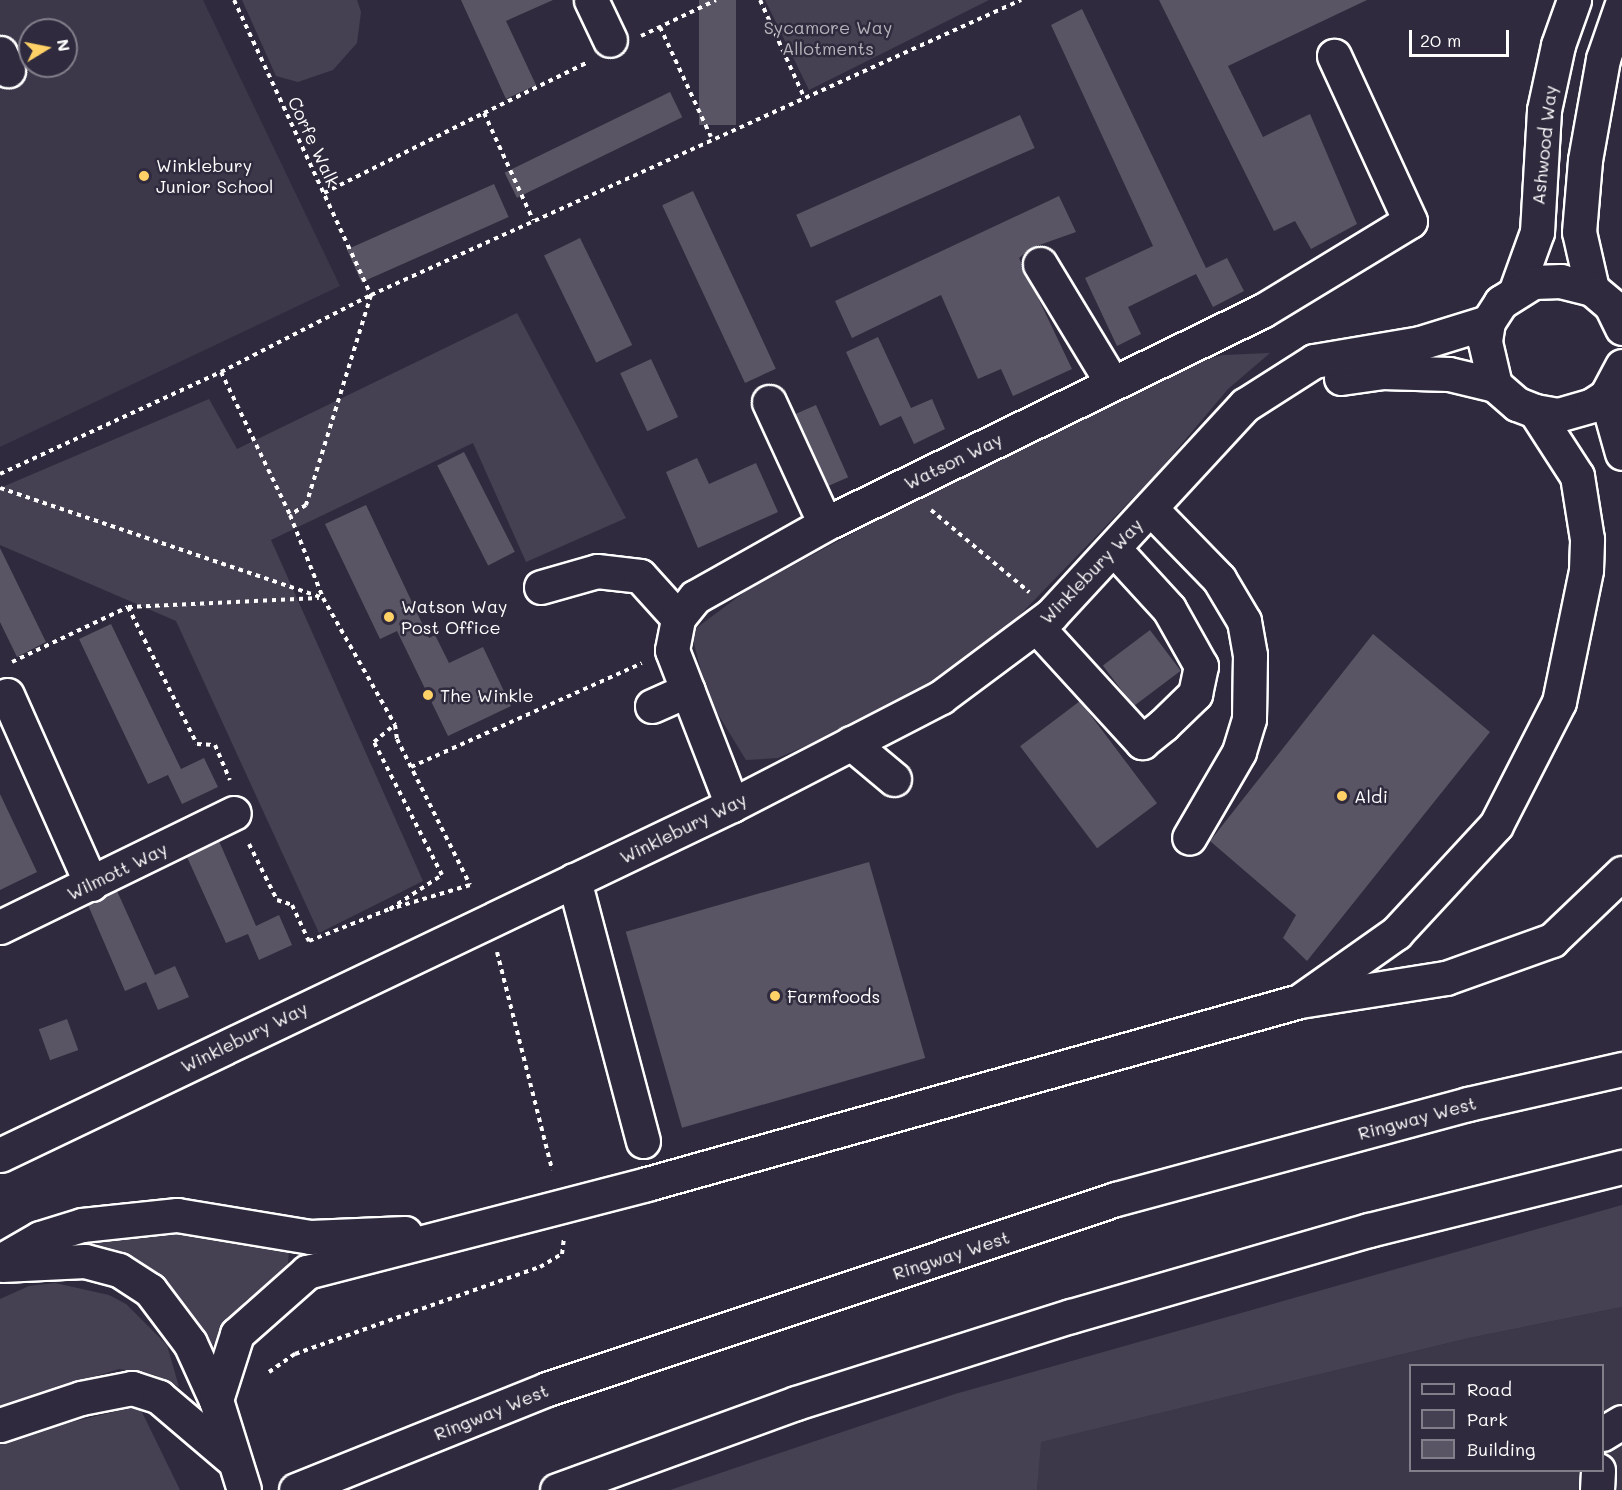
<!DOCTYPE html>
<style>
body{margin:0}
#map{position:relative;width:1622px;height:1490px;overflow:hidden;background:#2f2a3d;font-family:Mali,sans-serif}
div>[style]{position:absolute}
[style*='--x']{left:calc(var(--x)*1px);top:calc(var(--y)*1px);width:calc(var(--w)*1px);rotate:calc(var(--a)*1deg)}
.built>*{inset:0;background:#3c3749}
.green>*{inset:0;background:#464152}
.building>*{inset:0;background:#595564;transform-origin:0 0}
.path>*{height:4px;margin-top:-2px;transform-origin:0;background:repeating-linear-gradient(90deg,#fff 0 4.5px,transparent 0 9px)}
.roads{filter:drop-shadow(2px 0 #fff) drop-shadow(-2px 0 #fff) drop-shadow(0 2px #fff) drop-shadow(0 -2px #fff)}
.minor>*{height:33px;margin:-16.5px;padding:0 16.5px;transform-origin:16.5px;border-radius:16.5px;background:#2f2a3d}
.major>*{height:33px;margin:-16.5px;padding:0 16.5px;transform-origin:16.5px;border-radius:16.5px;background:#2f2a3d}
.dots>*{width:16px;height:16px;translate:-50% -50%;box-sizing:border-box;border:3px solid #2f2a3d;border-radius:50%}
span{translate:-50% -50%;white-space:nowrap;text-align:center;line-height:1.15;-webkit-text-stroke:5px #2f2a3d;paint-order:stroke}
.park-label{font-size:18px;color:#b5b3ba}
.street-label{font-size:18px;color:#fff}
.poi-label{font-size:18px;color:#fff}
.left{translate:0 -50%;text-align:left}
.legend{position:absolute;left:1409px;top:1364px;width:195px;height:108px;box-sizing:border-box;background:#2f2a3d;border:2px solid #827f8b;margin:0;padding:8px 10px;list-style:none;font-size:18px;color:#fff}
.legend li{display:flex;align-items:center;gap:12px;height:30px}
.legend b{width:30px;border:2px solid #827f8b}
.north{position:absolute;left:18px;top:18px;width:60px;height:60px;box-sizing:border-box;background:#2f2a3d;border:2px solid #827f8b;border-radius:50%;rotate:80deg;font-size:16px;font-weight:700;line-height:24px;text-align:center;color:#fff}
.north::after{content:'';display:block;margin:auto;width:21px;height:27px;background:#ffd166;clip-path:polygon(50% 0,100% 100%,50% 72%,0 100%)}
.scale{position:absolute;left:1409px;top:30px;width:100px;height:27px;box-sizing:border-box;border:3px solid #fff;border-top:0;padding-left:8px;font-size:18px;line-height:21px;white-space:nowrap;color:#fff;-webkit-text-stroke:4px #2f2a3d;paint-order:stroke}
</style>
<div id="map">
<div class="built">
<i style="clip-path:polygon(evenodd,0 0,203px 0,340px 286px,0 447px,0 0,30px 30px,66px 30px,66px 66px,30px 66px,30px 30px)"></i>
<i style="clip-path:polygon(evenodd,1622px 1307px,1622px 1490px,1037px 1490px,1040px 1442px,1469px 1338px,1622px 1307px,1410px 1366px,1602px 1366px,1602px 1470px,1410px 1470px,1410px 1366px)"></i>
</div>
<div class="green">
<i style="clip-path:polygon(242px 0,357px 0,361px 12px,357px 43px,333px 70px,298px 82px,276px 76px)"></i>
<i style="clip-path:polygon(765px 0,989px 0,809px 90px)"></i>
<i style="clip-path:polygon(517px 313px,626px 518px,526px 562px,473px 443px,271px 540px,423px 881px,319px 933px,176px 621px,0 545px,0 488px,209px 399px,237px 449px)"></i>
<i style="clip-path:polygon(1270px 353px,1228px 389px,1158px 472px,989px 647px,888px 710px,778px 758px,746px 760px,708px 698px,691px 632px,746px 591px,1060px 421px,1112px 383px,1223px 355px)"></i>
<i style="clip-path:polygon(1622px 1205px,1622px 1307px,1469px 1338px,1041px 1442px,1037px 1490px,670px 1490px,955px 1394px)"></i>
<i style="clip-path:polygon(192px 1233px,289px 1251px,287px 1274px,245px 1301px,207px 1353px,88px 1248px,96px 1241px)"></i>
<i style="clip-path:polygon(55px 1283px,109px 1295px,126px 1304px,167px 1345px,179px 1387px,155px 1375px,119px 1369px,0 1406px,0 1299px,29px 1286px)"></i>
<i style="clip-path:polygon(139px 1406px,180px 1490px,0 1490px,0 1439px)"></i>
</div>
<div class="building">
<i style="clip-path:polygon(461px 0,553px 0,506px 21px,536px 85px,506px 99px)"></i>
<i style="left:699px;top:0;width:37px;height:125px"></i>
<i style="clip-path:polygon(1159px 0,1367px 0,1228px 66px,1263px 137px,1310px 114px,1357px 224px,1311px 249px,1295px 221px,1274px 231px)"></i>
<i style="clip-path:polygon(1082px 9px,1206px 268px,1227px 258px,1244px 291px,1213px 307px,1196px 274px,1128px 307px,1141px 334px,1117px 346px,1085px 278px,1153px 246px,1051px 25px)"></i>
<i style="left:670px;top:92px;width:28px;height:184px;rotate:64deg"></i>
<i style="left:1020px;top:115px;width:36px;height:245px;rotate:66deg"></i>
<i style="left:494px;top:184px;width:36px;height:161px;rotate:66deg"></i>
<i style="left:693px;top:191px;width:196px;height:34px;rotate:65deg"></i>
<i style="clip-path:polygon(1059px 196px,1076px 232px,1031px 248px,1019px 258px,1072px 369px,1013px 396px,1001px 369px,978px 379px,941px 295px,852px 338px,835px 301px)"></i>
<i style="left:580px;top:238px;width:119px;height:40px;rotate:64deg"></i>
<i style="clip-path:polygon(878px 337px,911px 408px,932px 399px,945px 429px,914px 444px,901px 416px,880px 426px,846px 352px)"></i>
<i style="left:651px;top:359px;width:64px;height:34px;rotate:65deg"></i>
<i style="left:816px;top:405px;width:79px;height:23px;rotate:66deg"></i>
<i style="left:464px;top:452px;width:112px;height:30px;rotate:63deg"></i>
<i style="clip-path:polygon(697px 458px,709px 484px,756px 463px,778px 512px,698px 548px,666px 472px)"></i>
<i style="clip-path:polygon(366px 505px,429px 638px,435px 635px,449px 663px,483px 647px,511px 706px,448px 736px,397px 631px,380px 639px,325px 524px)"></i>
<i style="clip-path:polygon(0 548px,46px 642px,17px 657px,0 622px)"></i>
<i style="clip-path:polygon(111px 624px,181px 769px,204px 758px,218px 787px,182px 804px,168px 775px,179px 770px,148px 784px,79px 639px)"></i>
<i style="left:1150px;top:630px;width:51px;height:59px;rotate:53deg"></i>
<i style="clip-path:polygon(1373px 634px,1490px 732px,1307px 961px,1283px 938px,1296px 915px,1210px 841px)"></i>
<i style="left:1080px;top:701px;width:128px;height:75px;rotate:53deg"></i>
<i style="clip-path:polygon(0 794px,37px 872px,0 890px)"></i>
<i style="clip-path:polygon(219px 841px,256px 926px,279px 915px,292px 945px,259px 960px,248px 934px,226px 943px,187px 857px)"></i>
<i style="left:869px;top:862px;width:204px;height:253px;rotate:74deg"></i>
<i style="clip-path:polygon(117px 891px,155px 975px,175px 966px,189px 997px,158px 1010px,146px 982px,125px 991px,88px 905px)"></i>
<i style="left:67px;top:1019px;width:33px;height:30px;rotate:70deg"></i>
</div>
<div class="path">
<i style="--x:234;--y:0;--w:325;--a:65.1"></i>
<i style="--x:371;--y:295;--w:220;--a:107.2"></i>
<i style="--x:306;--y:505;--w:19;--a:148"></i>
<i style="--x:760;--y:0;--w:104;--a:65.6"></i>
<i style="--x:660;--y:27;--w:121;--a:65.1"></i>
<i style="--x:641;--y:36;--w:83;--a:-25.6"></i>
<i style="--x:484;--y:113;--w:114;--a:-26.1"></i>
<i style="--x:324;--y:193;--w:179;--a:-26.6"></i>
<i style="--x:484;--y:113;--w:118;--a:65.4"></i>
<i style="--x:221;--y:372;--w:159;--a:64.2"></i>
<i style="--x:290;--y:515;--w:89;--a:68.3"></i>
<i style="--x:323;--y:598;--w:146;--a:60.4"></i>
<i style="--x:395;--y:725;--w:14;--a:82"></i>
<i style="--x:397;--y:739;--w:163;--a:63.4"></i>
<i style="--x:470;--y:885;--w:84;--a:163.3"></i>
<i style="--x:0;--y:474;--w:243;--a:-24.8"></i>
<i style="--x:221;--y:372;--w:169;--a:-27.2"></i>
<i style="--x:371;--y:295;--w:714;--a:-24.41"></i>
<i style="--x:0;--y:488;--w:341;--a:18.8"></i>
<i style="--x:931;--y:510;--w:128;--a:39.9"></i>
<i style="--x:128;--y:607;--w:153;--a:63.3"></i>
<i style="--x:197;--y:744;--w:18;--a:3"></i>
<i style="--x:215;--y:745;--w:38;--a:67"></i>
<i style="--x:12;--y:662;--w:128;--a:-25.4"></i>
<i style="--x:128;--y:607;--w:191;--a:-2.7"></i>
<i style="--x:411;--y:767;--w:253;--a:-24.2"></i>
<i style="--x:249;--y:844;--w:63;--a:63.4"></i>
<i style="--x:277;--y:900;--w:16;--a:18"></i>
<i style="--x:292;--y:905;--w:40;--a:65"></i>
<i style="--x:309;--y:941;--w:87;--a:-21.6"></i>
<i style="--x:390;--y:909;--w:62;--a:-33.2"></i>
<i style="--x:442;--y:875;--w:149;--a:-117.1"></i>
<i style="--x:374;--y:742;--w:26;--a:-40"></i>
<i style="--x:497;--y:952;--w:225;--a:75.8"></i>
<i style="--x:269;--y:1372;--w:32;--a:-35"></i>
<i style="--x:295;--y:1354;--w:260;--a:-19.6"></i>
<i style="--x:540;--y:1267;--w:26;--a:-31"></i>
<i style="--x:562;--y:1254;--w:16;--a:-83"></i>
</div>
<div class="roads">
<div class="minor">
<i style="--x:591;--y:0;--w:44;--a:64.6"></i>
<i style="--x:0;--y:53;--w:19;--a:65"></i>
<i style="--x:1040;--y:264;--w:139;--a:58.8"></i>
<i style="--x:1592;--y:289;--w:58;--a:-102.8"></i>
<i style="--x:1579;--y:232;--w:72;--a:-85.2"></i>
<i style="--x:1585;--y:160;--w:103;--a:-79.9"></i>
<i style="--x:1603;--y:59;--w:58;--a:-70.9"></i>
<i style="--x:1516;--y:290;--w:62;--a:-70.1"></i>
<i style="--x:1537;--y:232;--w:122;--a:-86.7"></i>
<i style="--x:1544;--y:110;--w:66;--a:-77.8"></i>
<i style="--x:1558;--y:45;--w:48;--a:-70.4"></i>
<i style="--x:1622;--y:328;--w:25;--a:-116"></i>
<i style="--x:1611;--y:305;--w:25;--a:-140"></i>
<i style="--x:1592;--y:289;--w:32;--a:-166"></i>
<i style="--x:1561;--y:281;--w:28;--a:178"></i>
<i style="--x:1533;--y:282;--w:38;--a:148"></i>
<i style="--x:1501;--y:302;--w:24;--a:123"></i>
<i style="--x:1488;--y:322;--w:20;--a:99"></i>
<i style="--x:1485;--y:342;--w:44;--a:76.9"></i>
<i style="--x:1495;--y:385;--w:29;--a:41"></i>
<i style="--x:1517;--y:404;--w:19;--a:21"></i>
<i style="--x:1535;--y:411;--w:23;--a:10"></i>
<i style="--x:1558;--y:415;--w:35;--a:-16"></i>
<i style="--x:1592;--y:405;--w:17;--a:-33"></i>
<i style="--x:1606;--y:396;--w:34;--a:-62"></i>
<i style="--x:1341;--y:378;--w:41;--a:-8.3"></i>
<i style="--x:1382;--y:372;--w:67;--a:1.7"></i>
<i style="--x:1449;--y:374;--w:47;--a:13.4"></i>
<i style="--x:1606;--y:396;--w:59;--a:74.3"></i>
<i style="--x:769;--y:402;--w:134;--a:65.3"></i>
<i style="--x:1151;--y:509;--w:98;--a:45.8"></i>
<i style="--x:1219;--y:579;--w:49;--a:59.2"></i>
<i style="--x:1244;--y:621;--w:35;--a:80"></i>
<i style="--x:1250;--y:655;--w:64;--a:90.9"></i>
<i style="--x:1249;--y:719;--w:34;--a:107"></i>
<i style="--x:1239;--y:752;--w:99;--a:120.2"></i>
<i style="--x:541;--y:587;--w:58;--a:-15.9"></i>
<i style="--x:597;--y:571;--w:43;--a:6.6"></i>
<i style="--x:640;--y:576;--w:57;--a:47.9"></i>
<i style="--x:1037;--y:627;--w:156;--a:47.6"></i>
<i style="--x:1142;--y:742;--w:27;--a:-39"></i>
<i style="--x:1163;--y:725;--w:45;--a:-44.1"></i>
<i style="--x:1195;--y:694;--w:29;--a:-78"></i>
<i style="--x:1201;--y:666;--w:65;--a:-119.3"></i>
<i style="--x:1169;--y:609;--w:80;--a:-132.5"></i>
<i style="--x:7;--y:695;--w:207;--a:66"></i>
<i style="--x:652;--y:706;--w:39;--a:-24"></i>
<i style="--x:851;--y:743;--w:56;--a:39.9"></i>
<i style="--x:732;--y:805;--w:166;--a:-111.2"></i>
<i style="--x:672;--y:650;--w:33;--a:-79"></i>
<i style="--x:678;--y:618;--w:27;--a:-51"></i>
<i style="--x:695;--y:597;--w:149;--a:-29.3"></i>
<i style="--x:825;--y:524;--w:486;--a:-26"></i>
<i style="--x:1262;--y:311;--w:173;--a:-31.3"></i>
<i style="--x:1410;--y:221;--w:182;--a:-114.7"></i>
<i style="--x:574;--y:880;--w:270;--a:75.2"></i>
<i style="--x:0;--y:927;--w:260;--a:-26"></i>
<i style="--x:1304;--y:998;--w:113;--a:-35.2"></i>
<i style="--x:1396;--y:933;--w:147;--a:-47.2"></i>
<i style="--x:1496;--y:825;--w:138;--a:-62.9"></i>
<i style="--x:1559;--y:702;--w:135;--a:-78.4"></i>
<i style="--x:1586;--y:570;--w:31;--a:-88"></i>
<i style="--x:1587;--y:539;--w:64;--a:-99"></i>
<i style="--x:1577;--y:476;--w:77;--a:-122.9"></i>
<i style="--x:0;--y:1155;--w:811;--a:-25.55"></i>
<i style="--x:732;--y:805;--w:235;--a:-27.3"></i>
<i style="--x:941;--y:697;--w:137;--a:-36.7"></i>
<i style="--x:1051;--y:615;--w:286;--a:-47.3"></i>
<i style="--x:1245;--y:405;--w:82;--a:-32.5"></i>
<i style="--x:1314;--y:361;--w:108;--a:-9.6"></i>
<i style="--x:1420;--y:343;--w:71;--a:-17.2"></i>
<i style="--x:0;--y:1261;--w:46;--a:-29.9"></i>
<i style="--x:40;--y:1238;--w:44;--a:-17.2"></i>
<i style="--x:82;--y:1225;--w:96;--a:-6"></i>
<i style="--x:177;--y:1215;--w:135;--a:9.4"></i>
<i style="--x:310;--y:1237;--w:95;--a:-2.4"></i>
<i style="--x:2;--y:1265;--w:83;--a:-2.8"></i>
<i style="--x:85;--y:1261;--w:35;--a:15"></i>
<i style="--x:119;--y:1270;--w:37;--a:33"></i>
<i style="--x:150;--y:1290;--w:66;--a:53"></i>
<i style="--x:190;--y:1343;--w:63;--a:65.5"></i>
<i style="--x:216;--y:1400;--w:94;--a:72.7"></i>
<i style="--x:216;--y:1400;--w:69;--a:-72.3"></i>
<i style="--x:237;--y:1334;--w:94;--a:-41.5"></i>
<i style="--x:307;--y:1272;--w:351;--a:-14.5"></i>
<i style="--x:647;--y:1184;--w:678;--a:-15.66"></i>
<i style="--x:1300;--y:1001;--w:148;--a:-9"></i>
<i style="--x:1446;--y:978;--w:113;--a:-19.7"></i>
<i style="--x:1552;--y:940;--w:97;--a:-43.7"></i>
<i style="--x:0;--y:1425;--w:85;--a:-18.4"></i>
<i style="--x:81;--y:1398;--w:52;--a:-11.1"></i>
<i style="--x:132;--y:1388;--w:28;--a:18"></i>
<i style="--x:159;--y:1397;--w:94;--a:40.3"></i>
<i style="--x:1602;--y:1434;--w:23;--a:-31"></i>
<i style="--x:1597;--y:1490;--w:20;--a:-87"></i>
</div>
<div class="major">
<i style="--x:296;--y:1490;--w:271;--a:-21.9"></i>
<i style="--x:547;--y:1389;--w:600;--a:-18.47"></i>
<i style="--x:1116;--y:1199;--w:365;--a:-15.1"></i>
<i style="--x:1468;--y:1104;--w:158;--a:-12.8"></i>
<i style="--x:557;--y:1490;--w:254;--a:-20"></i>
<i style="--x:796;--y:1403;--w:288;--a:-17.6"></i>
<i style="--x:1071;--y:1316;--w:310;--a:-16.1"></i>
<i style="--x:1369;--y:1230;--w:261;--a:-14"></i>
</div>
</div>
<div class="dots">
<i style="left:144px;top:176px;background:#ffd166"></i>
<i style="left:389px;top:617px;background:#ffd166"></i>
<i style="left:428px;top:695px;background:#ffd166"></i>
<i style="left:1342px;top:796px;background:#ffd166"></i>
<i style="left:775px;top:996px;background:#ffd166"></i>
</div>
<div class="park-label">
<span style="left:828px;top:38px">Sycamore Way<br>Allotments</span>
</div>
<div class="street-label">
<span style="left:314px;top:142px;rotate:65deg">Corfe Walk</span>
<span style="left:1544px;top:145px;rotate:-84deg">Ashwood Way</span>
<span style="left:953px;top:461px;rotate:-26deg">Watson Way</span>
<span style="left:1091px;top:571px;rotate:-46deg">Winklebury Way</span>
<span style="left:683px;top:828px;rotate:-26deg">Winklebury Way</span>
<span style="left:117px;top:871px;rotate:-26deg">Wilmott Way</span>
<span style="left:244px;top:1037px;rotate:-26deg">Winklebury Way</span>
<span style="left:1417px;top:1118px;rotate:-15deg">Ringway West</span>
<span style="left:951px;top:1255px;rotate:-18deg">Ringway West</span>
<span style="left:491px;top:1412px;rotate:-22deg">Ringway West</span>
</div>
<div class="poi-label">
<span class="left" style="left:156px;top:176px">Winklebury<br>Junior School</span>
<span class="left" style="left:401px;top:617px">Watson Way<br>Post Office</span>
<span class="left" style="left:440px;top:695px">The Winkle</span>
<span class="left" style="left:1354px;top:796px">Aldi</span>
<span class="left" style="left:787px;top:996px">Farmfoods</span>
</div>
<ul class="legend">
<li><b style="height:8px;background:#2f2a3d"></b>Road</li>
<li><b style="height:16px;background:#464152"></b>Park</li>
<li><b style="height:16px;background:#595564"></b>Building</li>
</ul>
<div class="north">N</div>
<div class="scale">20 m</div>
</div>
